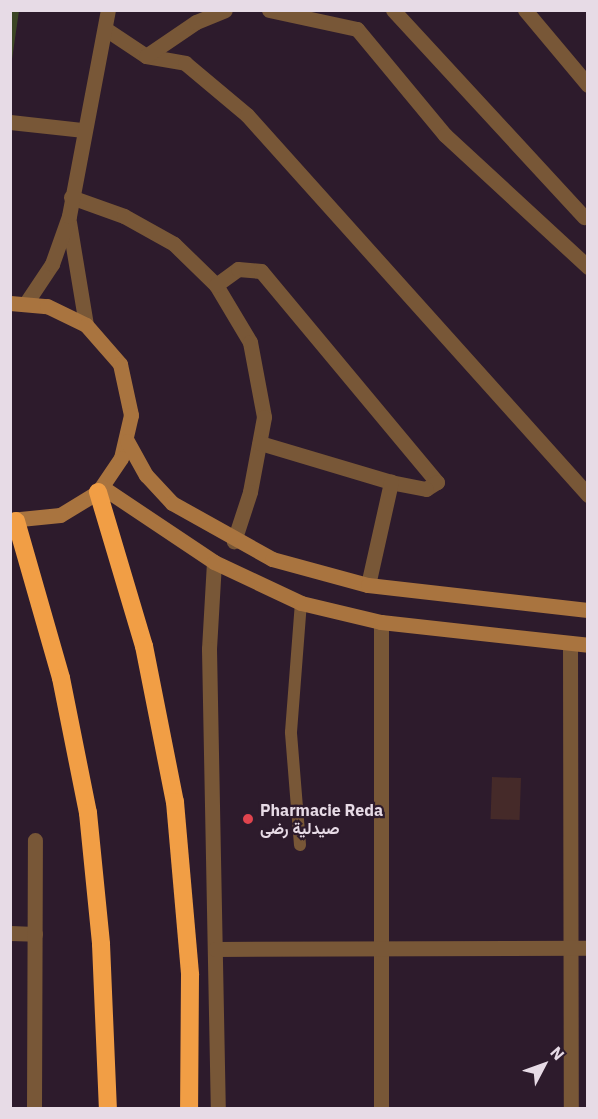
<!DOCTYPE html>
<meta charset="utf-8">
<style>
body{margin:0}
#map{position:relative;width:598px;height:1119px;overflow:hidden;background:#2d1b2c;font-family:"IBM Plex Sans",Vazirmatn,sans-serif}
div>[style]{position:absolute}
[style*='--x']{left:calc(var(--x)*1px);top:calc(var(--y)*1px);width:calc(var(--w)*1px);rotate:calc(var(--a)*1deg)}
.green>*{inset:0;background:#3b4524}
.building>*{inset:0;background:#452a29;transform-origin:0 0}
.lane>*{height:12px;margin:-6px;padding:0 6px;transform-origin:6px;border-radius:6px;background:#785737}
.street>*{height:15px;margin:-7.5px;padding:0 7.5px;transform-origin:7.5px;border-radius:7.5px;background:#785737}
.secondary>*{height:15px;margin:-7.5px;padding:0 7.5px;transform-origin:7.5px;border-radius:7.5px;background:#a9743f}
.highway>*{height:18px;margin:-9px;padding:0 9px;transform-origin:9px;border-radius:9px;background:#f19e45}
.dots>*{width:16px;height:16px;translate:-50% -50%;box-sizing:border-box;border:3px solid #2d1b2c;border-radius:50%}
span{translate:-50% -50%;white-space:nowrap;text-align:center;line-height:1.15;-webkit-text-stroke:4.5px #2d1b2c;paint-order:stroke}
.poi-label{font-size:16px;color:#e7dbe6;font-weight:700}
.left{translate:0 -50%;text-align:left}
.frame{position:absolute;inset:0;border:12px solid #e7dbe6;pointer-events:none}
.north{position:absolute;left:514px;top:1035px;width:60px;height:60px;-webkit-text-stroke:4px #2d1b2c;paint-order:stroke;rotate:49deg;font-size:16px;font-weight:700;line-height:24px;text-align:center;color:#e7dbe6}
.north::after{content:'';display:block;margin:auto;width:21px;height:27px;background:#e7dbe6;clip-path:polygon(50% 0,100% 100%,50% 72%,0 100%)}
</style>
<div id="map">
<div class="green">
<i style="clip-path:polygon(11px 10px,19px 11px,11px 66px,10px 11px)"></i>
</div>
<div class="building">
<i style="left:492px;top:777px;width:29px;height:42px;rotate:2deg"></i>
</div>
<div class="lane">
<i style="--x:300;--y:845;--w:113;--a:-94.6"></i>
<i style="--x:291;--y:732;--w:129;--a:-85.6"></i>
</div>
<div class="street">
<i style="--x:269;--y:10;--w:90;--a:12.2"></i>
<i style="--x:357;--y:29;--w:138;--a:50.3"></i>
<i style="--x:445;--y:135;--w:195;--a:42.7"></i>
<i style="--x:393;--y:10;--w:282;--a:47.3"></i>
<i style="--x:525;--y:10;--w:98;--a:50"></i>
<i style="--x:107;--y:30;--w:47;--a:33.7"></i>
<i style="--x:146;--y:56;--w:40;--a:10"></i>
<i style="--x:185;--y:63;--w:81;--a:40"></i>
<i style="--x:247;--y:115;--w:511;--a:48.1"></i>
<i style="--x:146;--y:56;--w:60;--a:-34.2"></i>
<i style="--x:196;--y:22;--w:31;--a:-22"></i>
<i style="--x:10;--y:122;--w:72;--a:6.3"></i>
<i style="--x:71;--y:197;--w:56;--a:19.7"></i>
<i style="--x:124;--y:216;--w:57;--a:29.2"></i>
<i style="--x:174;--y:244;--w:59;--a:44.3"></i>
<i style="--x:216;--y:285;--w:66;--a:59.2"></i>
<i style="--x:250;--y:342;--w:76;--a:79.4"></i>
<i style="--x:264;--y:417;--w:76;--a:100.6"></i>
<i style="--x:250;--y:492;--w:52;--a:108.1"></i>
<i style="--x:69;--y:222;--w:104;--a:80.6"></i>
<i style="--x:216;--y:285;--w:27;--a:-36"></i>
<i style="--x:238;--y:269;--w:23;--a:5"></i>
<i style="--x:261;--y:271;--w:275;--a:50.2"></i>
<i style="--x:437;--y:482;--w:13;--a:148"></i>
<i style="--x:426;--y:489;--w:36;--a:-169"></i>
<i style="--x:391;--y:482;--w:137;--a:-163.4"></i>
<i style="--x:26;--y:303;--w:47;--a:-56.3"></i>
<i style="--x:52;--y:264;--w:51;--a:-70.5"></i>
<i style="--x:69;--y:216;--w:210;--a:-79.3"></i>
<i style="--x:214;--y:562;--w:87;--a:93.3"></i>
<i style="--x:209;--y:649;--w:459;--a:88.9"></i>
<i style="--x:368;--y:585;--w:106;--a:-77.4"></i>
<i style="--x:381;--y:622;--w:486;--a:90"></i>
<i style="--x:570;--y:643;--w:465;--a:89.9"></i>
<i style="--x:10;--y:933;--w:25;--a:2"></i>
<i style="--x:215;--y:949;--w:373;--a:-0.2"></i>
<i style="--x:34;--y:1108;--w:268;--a:-89.8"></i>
</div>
<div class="secondary">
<i style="--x:10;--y:303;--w:37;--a:5"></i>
<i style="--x:47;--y:306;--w:43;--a:26"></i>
<i style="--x:86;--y:325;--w:52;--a:48.9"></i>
<i style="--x:120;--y:364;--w:52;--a:77.8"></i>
<i style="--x:131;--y:415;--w:44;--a:103.1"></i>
<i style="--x:121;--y:458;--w:41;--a:124.1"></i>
<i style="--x:98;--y:492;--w:44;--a:148.8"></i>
<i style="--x:60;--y:515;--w:50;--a:174.3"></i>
<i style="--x:127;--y:441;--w:39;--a:61"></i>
<i style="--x:146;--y:475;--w:38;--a:47"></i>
<i style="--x:172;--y:503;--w:115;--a:29.2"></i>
<i style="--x:272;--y:559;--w:99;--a:15.2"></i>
<i style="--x:368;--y:585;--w:221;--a:6.5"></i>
<i style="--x:102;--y:487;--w:135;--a:33.8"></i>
<i style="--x:214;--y:562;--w:96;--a:25.2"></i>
<i style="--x:301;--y:603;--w:82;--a:13.4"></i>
<i style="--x:381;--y:622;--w:208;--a:6.3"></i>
</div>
<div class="highway">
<i style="--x:98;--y:492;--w:161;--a:73.4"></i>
<i style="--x:144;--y:646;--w:159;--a:78.8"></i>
<i style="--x:175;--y:802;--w:174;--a:85"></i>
<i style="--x:190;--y:975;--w:133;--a:90.4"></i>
<i style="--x:16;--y:521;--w:163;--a:74"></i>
<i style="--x:61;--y:678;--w:138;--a:78.7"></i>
<i style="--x:88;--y:813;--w:132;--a:84.3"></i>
<i style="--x:101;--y:944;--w:164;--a:87.6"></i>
</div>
<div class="dots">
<i style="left:248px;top:819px;background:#e0444e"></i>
</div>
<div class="poi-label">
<span class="left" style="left:260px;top:819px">Pharmacie Reda<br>صيدلية رضى</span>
</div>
<div class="frame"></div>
<div class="north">N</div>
</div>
